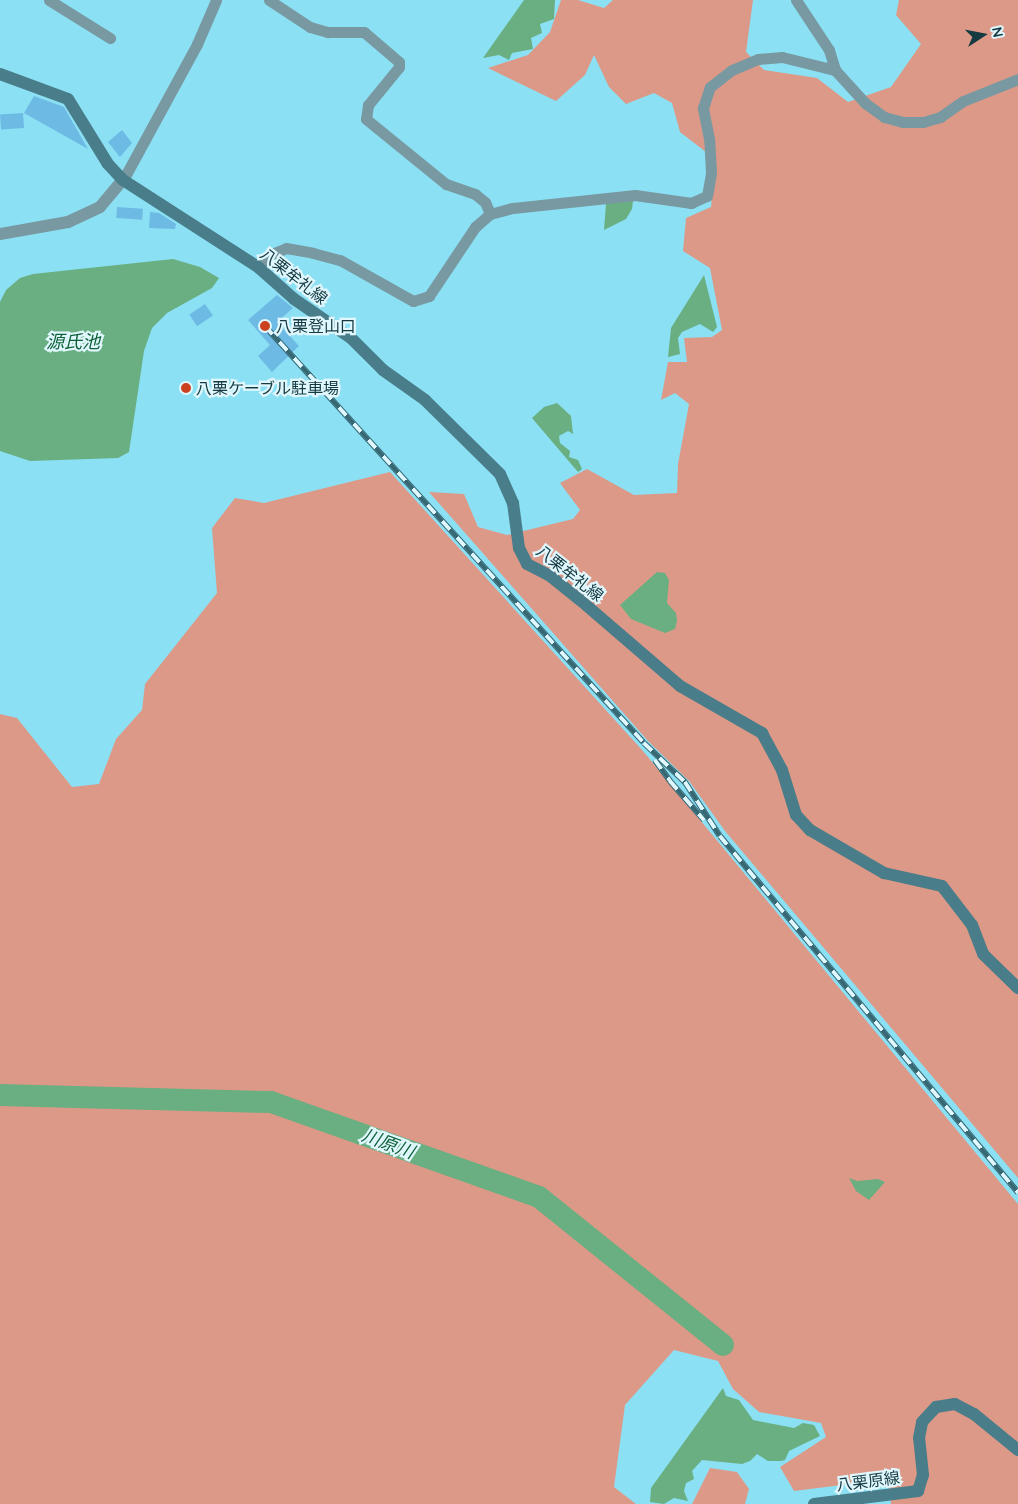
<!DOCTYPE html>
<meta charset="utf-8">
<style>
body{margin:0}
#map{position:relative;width:1018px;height:1504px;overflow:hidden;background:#8ce0f4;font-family:Quicksand,"Noto Sans JP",sans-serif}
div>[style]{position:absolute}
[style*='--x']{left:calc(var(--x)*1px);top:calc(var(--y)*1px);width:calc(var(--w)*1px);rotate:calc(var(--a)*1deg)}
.green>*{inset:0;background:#dd9987}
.water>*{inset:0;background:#69af81}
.river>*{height:22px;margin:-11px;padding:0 11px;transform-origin:11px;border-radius:11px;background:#69af81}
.building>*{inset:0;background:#6dbae5;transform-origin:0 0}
.minor>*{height:11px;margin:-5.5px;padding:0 5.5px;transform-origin:5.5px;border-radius:5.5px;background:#7899a1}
.tertiary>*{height:12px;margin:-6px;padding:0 6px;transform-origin:6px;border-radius:6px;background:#7899a1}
.secondary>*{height:12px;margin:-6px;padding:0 6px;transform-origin:6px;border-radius:6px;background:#497d8a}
.rail>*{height:5.5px;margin-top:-2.75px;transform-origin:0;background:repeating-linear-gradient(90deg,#e0f7fd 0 11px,#366772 0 22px);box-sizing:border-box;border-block:1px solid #366772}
.dots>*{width:14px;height:14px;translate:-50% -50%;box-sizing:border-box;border:2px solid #e0f7fd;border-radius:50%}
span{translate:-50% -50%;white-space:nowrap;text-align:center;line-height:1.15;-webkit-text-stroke:4.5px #e0f7fd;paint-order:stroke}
.street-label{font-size:16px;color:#163a42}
.poi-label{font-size:16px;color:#163a42}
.left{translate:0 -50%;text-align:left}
.water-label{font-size:18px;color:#106238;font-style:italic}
.north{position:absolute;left:958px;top:10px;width:50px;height:50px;-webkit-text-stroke:4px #e0f7fd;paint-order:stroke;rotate:79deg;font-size:14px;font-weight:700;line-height:20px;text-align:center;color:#163a42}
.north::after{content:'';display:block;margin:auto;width:18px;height:22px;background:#163a42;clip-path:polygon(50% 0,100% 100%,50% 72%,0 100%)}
</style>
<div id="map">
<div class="green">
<i style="clip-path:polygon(561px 0,578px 0,604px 8px,613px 0,753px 0,746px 52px,764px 70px,817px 78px,848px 102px,891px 87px,921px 44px,896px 15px,899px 0,1018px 0,1018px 1178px,725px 831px,689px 781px,648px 741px,429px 492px,464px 494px,478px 527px,507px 535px,573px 519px,580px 510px,560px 483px,587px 469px,634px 495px,677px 493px,678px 464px,689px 404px,675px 393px,661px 400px,668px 362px,687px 362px,684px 338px,712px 337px,722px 330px,710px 268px,683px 251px,686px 218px,711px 207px,715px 159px,680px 132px,672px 103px,654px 93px,626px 104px,609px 87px,594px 55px,585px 75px,556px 101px,488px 68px,528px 55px,550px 32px)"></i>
<i style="clip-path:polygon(390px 472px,643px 751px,1018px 1204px,1018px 1504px,891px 1504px,889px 1488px,866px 1482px,794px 1491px,780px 1467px,826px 1437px,821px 1423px,759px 1412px,733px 1389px,718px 1361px,674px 1350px,625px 1405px,614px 1487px,636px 1504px,0 1504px,0 714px,17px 718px,72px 787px,99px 784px,116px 739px,142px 710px,145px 684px,217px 593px,212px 528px,235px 498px,264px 503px)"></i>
<i style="clip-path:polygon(710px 1468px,737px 1472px,749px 1489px,745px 1504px,692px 1504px)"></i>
</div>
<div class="water">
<i style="clip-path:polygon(524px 0,555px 0,554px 19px,540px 24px,542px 33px,531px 38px,533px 49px,512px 53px,509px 60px,499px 55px,483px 58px)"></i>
<i style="clip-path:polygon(623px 200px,633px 201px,632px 209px,626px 219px,604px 230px,606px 204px)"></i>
<i style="clip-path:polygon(173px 259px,200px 267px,219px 278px,212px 288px,167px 313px,152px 328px,144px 351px,129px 452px,118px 458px,30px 461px,0 451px,0 302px,6px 290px,20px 278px,33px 274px)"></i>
<i style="clip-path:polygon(704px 275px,717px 327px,713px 332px,700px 324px,682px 332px,678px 338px,680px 354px,668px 357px,671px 328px)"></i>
<i style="clip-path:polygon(557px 403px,571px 416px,573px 434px,568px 431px,559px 436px,560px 443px,570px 451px,569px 457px,578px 460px,582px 469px,578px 472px,532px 418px,544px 407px)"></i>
<i style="clip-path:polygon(657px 572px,665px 573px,669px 580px,667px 603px,676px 613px,677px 621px,675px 629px,665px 633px,631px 619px,620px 605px)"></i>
<i style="clip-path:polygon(849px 1178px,857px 1181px,878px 1179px,885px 1182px,869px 1200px,856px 1191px)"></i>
<i style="clip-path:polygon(723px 1388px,726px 1396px,739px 1400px,753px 1420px,794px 1428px,803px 1423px,814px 1425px,820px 1436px,789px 1451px,785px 1460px,781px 1461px,768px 1461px,757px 1454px,750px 1461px,742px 1464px,702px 1460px,692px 1471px,694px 1479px,686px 1483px,684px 1491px,688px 1501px,674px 1498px,664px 1504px,650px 1502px,651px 1488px)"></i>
</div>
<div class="river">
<i style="--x:0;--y:1095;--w:271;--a:1.5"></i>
<i style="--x:271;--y:1102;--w:284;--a:19.5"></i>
<i style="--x:539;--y:1197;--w:236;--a:38.8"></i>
</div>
<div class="building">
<i style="clip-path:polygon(34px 96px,64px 107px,88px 149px,24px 113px)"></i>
<i style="left:23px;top:113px;width:15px;height:23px;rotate:86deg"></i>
<i style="clip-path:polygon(122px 130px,132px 143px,120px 157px,108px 142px)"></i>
<i style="left:117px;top:207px;width:26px;height:11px;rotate:4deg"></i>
<i style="clip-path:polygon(150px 212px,159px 213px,176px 224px,175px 229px,149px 228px)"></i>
<i style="clip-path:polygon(277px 295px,293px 308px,277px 322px,299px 346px,272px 372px,258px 356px,270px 345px,248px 320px)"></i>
<i style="left:205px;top:304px;width:14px;height:19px;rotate:56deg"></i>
</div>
<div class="minor">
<i style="--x:49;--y:0;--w:72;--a:31.9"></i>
<i style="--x:269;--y:0;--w:49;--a:33.4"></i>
<i style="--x:310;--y:27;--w:19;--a:16"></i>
<i style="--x:328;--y:32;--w:36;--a:0"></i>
<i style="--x:364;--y:32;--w:46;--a:40.6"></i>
<i style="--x:399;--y:62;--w:5;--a:90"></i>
<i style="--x:399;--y:67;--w:49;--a:129.2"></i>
<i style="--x:368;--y:105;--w:14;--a:98"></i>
<i style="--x:366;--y:119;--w:103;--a:39.1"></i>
<i style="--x:446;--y:184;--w:31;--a:19"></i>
<i style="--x:475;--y:194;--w:13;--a:39"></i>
<i style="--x:485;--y:202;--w:13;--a:67"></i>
<i style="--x:796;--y:0;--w:60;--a:56.6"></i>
<i style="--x:829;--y:50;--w:21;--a:73"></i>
<i style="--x:123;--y:180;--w:155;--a:-61.4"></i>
<i style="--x:197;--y:44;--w:48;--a:-66.6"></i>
<i style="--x:258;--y:267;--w:16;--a:-47"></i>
<i style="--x:269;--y:255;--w:18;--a:-22"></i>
<i style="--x:286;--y:248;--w:27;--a:10"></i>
<i style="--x:313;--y:253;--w:28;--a:15"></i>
<i style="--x:340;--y:260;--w:84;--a:29.3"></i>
<i style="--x:413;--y:301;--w:17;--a:-17"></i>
<i style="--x:429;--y:296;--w:83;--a:-56.3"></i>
<i style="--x:475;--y:227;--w:20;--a:-41"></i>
<i style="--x:490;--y:214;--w:24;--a:-15"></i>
<i style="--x:513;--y:208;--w:123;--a:-6.1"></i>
<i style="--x:635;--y:195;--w:57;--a:8.1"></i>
<i style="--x:691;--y:203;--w:17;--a:-24"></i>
<i style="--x:707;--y:196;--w:23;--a:-80"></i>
<i style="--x:711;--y:173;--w:34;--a:-93"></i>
<i style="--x:709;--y:139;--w:32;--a:-101"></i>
<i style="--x:703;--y:108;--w:22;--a:-72"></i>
<i style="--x:710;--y:87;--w:28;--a:-38"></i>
<i style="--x:732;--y:70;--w:28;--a:-23"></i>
<i style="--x:758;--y:59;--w:24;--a:-5"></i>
<i style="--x:782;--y:57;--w:55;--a:13.8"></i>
<i style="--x:835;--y:70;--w:45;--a:47.7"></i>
<i style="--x:865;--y:103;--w:24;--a:36"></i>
<i style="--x:884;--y:117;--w:20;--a:15"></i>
<i style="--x:903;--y:122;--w:20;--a:0"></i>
<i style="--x:923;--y:122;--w:18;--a:-16"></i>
<i style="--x:940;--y:117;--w:28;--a:-35"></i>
<i style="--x:963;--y:101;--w:59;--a:-21.8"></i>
</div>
<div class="tertiary">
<i style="--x:0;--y:234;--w:69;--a:-10"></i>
<i style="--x:68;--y:222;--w:35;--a:-25"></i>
<i style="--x:100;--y:207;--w:35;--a:-50"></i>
</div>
<div class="secondary">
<i style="--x:0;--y:74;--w:72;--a:20.2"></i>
<i style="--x:68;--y:99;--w:76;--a:58.4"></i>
<i style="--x:108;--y:164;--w:22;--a:47"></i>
<i style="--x:123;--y:180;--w:161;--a:32.8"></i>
<i style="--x:258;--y:267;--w:48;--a:41.6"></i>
<i style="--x:294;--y:299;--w:69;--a:34.4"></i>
<i style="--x:351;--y:338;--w:45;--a:45"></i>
<i style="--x:383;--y:370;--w:52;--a:35.5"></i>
<i style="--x:425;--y:400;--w:105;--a:44.6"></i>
<i style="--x:500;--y:474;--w:32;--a:66"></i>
<i style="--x:513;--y:503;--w:45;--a:82.4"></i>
<i style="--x:519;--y:548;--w:18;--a:63"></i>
<i style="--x:527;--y:564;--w:25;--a:27"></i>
<i style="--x:549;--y:575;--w:38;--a:39"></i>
<i style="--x:579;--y:599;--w:133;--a:40.7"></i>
<i style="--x:680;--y:686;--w:95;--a:29.8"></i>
<i style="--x:762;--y:733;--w:42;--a:61.6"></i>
<i style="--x:782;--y:770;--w:47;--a:72.7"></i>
<i style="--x:796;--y:815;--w:21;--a:47"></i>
<i style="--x:810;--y:830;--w:86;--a:30.2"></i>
<i style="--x:884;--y:873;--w:59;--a:12.6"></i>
<i style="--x:942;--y:886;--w:49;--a:52.4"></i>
<i style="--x:972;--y:925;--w:31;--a:69"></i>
<i style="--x:983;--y:954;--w:49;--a:44.2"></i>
<i style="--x:814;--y:1504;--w:105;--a:-7.1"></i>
<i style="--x:918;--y:1491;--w:17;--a:-73"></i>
<i style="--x:923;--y:1475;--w:37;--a:-96"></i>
<i style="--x:919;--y:1438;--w:16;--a:-79"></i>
<i style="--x:922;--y:1422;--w:21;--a:-47"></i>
<i style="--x:936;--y:1407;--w:19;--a:-9"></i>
<i style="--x:955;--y:1404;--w:21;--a:28"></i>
<i style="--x:974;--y:1414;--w:57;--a:39.3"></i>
</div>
<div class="rail">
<i style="--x:265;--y:326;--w:563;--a:47.73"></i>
<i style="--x:644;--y:743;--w:57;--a:43.6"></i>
<i style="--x:685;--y:782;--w:64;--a:57.1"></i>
<i style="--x:720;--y:836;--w:465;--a:50.1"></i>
<i style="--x:655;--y:760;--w:26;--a:54"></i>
<i style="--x:670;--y:781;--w:52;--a:48.9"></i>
</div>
<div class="dots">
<i style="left:265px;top:326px;background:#cb411f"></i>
<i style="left:186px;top:388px;background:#cb411f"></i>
</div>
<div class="street-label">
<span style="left:294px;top:276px;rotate:38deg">八栗牟礼線</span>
<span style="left:570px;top:573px;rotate:38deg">八栗牟礼線</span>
<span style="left:868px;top:1481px;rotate:-7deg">八栗原線</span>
</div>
<div class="poi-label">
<span class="left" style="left:276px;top:326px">八栗登山口</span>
<span class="left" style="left:196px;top:388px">八栗ケーブル駐車場</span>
</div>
<div class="water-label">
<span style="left:73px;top:342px">源氏池</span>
<span style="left:388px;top:1144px;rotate:20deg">川原川</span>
</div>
<div class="north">N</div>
</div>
